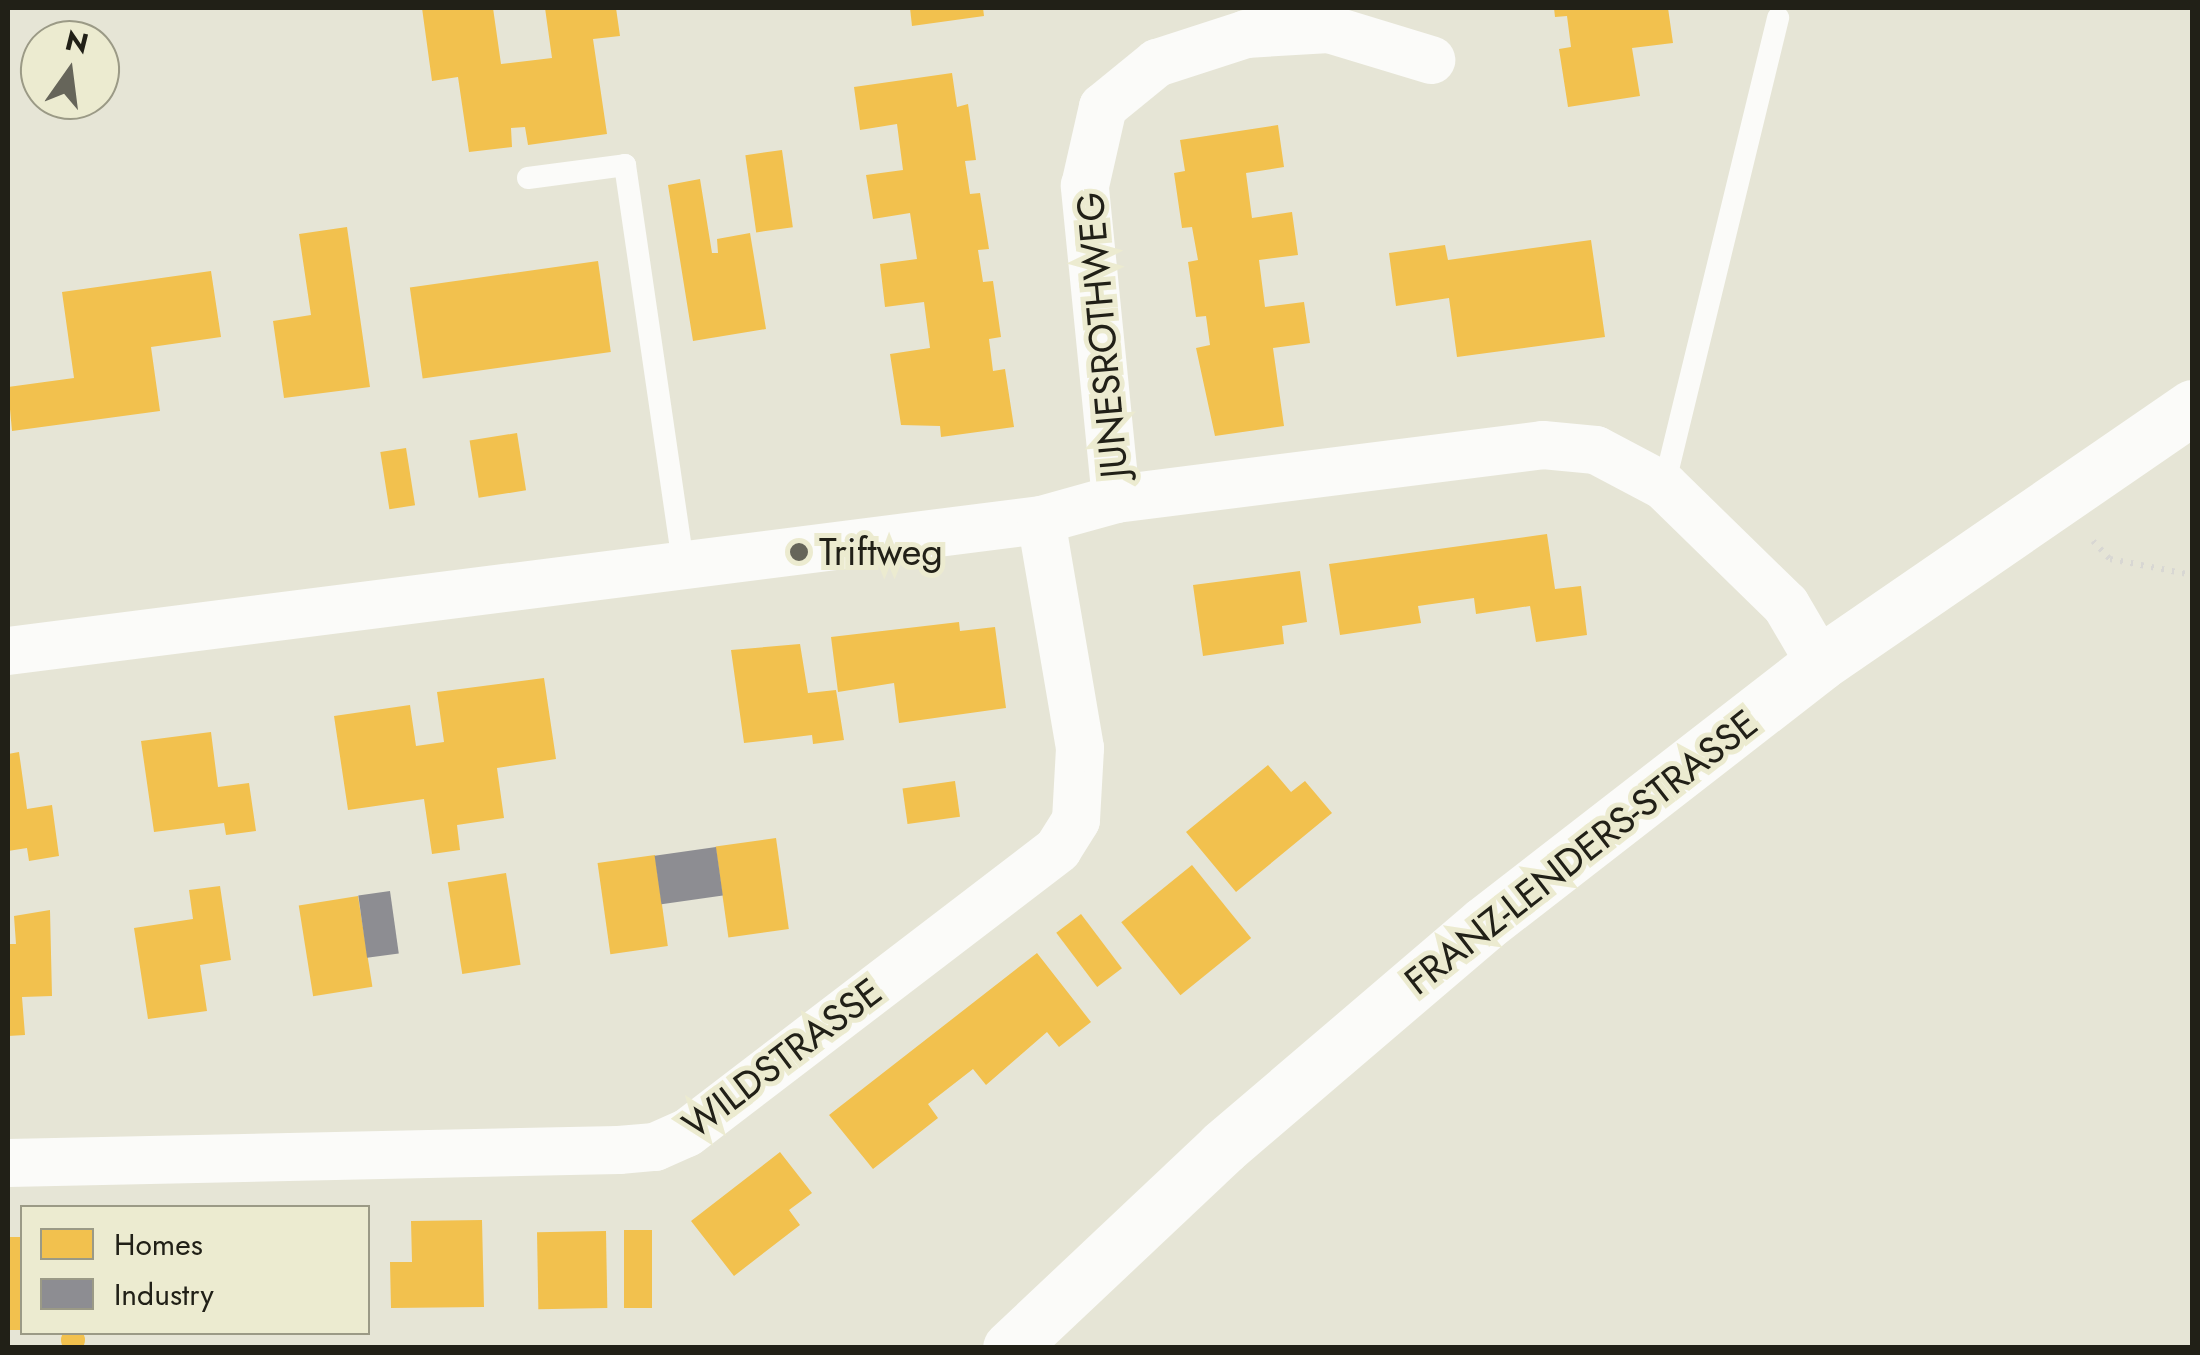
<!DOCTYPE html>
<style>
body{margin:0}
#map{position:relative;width:2200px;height:1355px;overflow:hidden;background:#e6e5d6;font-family:Jost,sans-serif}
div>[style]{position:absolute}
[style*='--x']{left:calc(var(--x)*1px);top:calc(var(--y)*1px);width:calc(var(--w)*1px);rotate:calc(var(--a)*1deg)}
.homes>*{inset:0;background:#f2c14e;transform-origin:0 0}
.round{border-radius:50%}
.industry>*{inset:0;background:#8d8d92;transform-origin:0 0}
.path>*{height:6px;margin-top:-3px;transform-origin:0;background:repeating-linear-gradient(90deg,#d8d7d3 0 2.5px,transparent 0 10.5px)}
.service>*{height:22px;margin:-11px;padding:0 11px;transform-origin:11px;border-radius:11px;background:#fbfbf9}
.minor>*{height:48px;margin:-24px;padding:0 24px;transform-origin:24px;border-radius:24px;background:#fbfbf9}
.tertiary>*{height:55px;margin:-27.5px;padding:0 27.5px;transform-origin:27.5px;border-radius:27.5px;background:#fbfbf9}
.dots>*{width:28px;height:28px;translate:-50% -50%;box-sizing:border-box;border:5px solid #ecebd0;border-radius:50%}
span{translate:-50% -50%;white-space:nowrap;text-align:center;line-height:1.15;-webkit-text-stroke:10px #ecebd0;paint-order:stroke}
.street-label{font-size:38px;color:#212017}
.poi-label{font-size:38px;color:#212017}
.left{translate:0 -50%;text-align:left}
.frame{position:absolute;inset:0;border:10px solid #212017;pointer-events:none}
.legend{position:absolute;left:20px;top:1205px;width:350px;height:130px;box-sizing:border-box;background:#ecebd0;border:2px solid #9b9a86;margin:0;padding:12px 18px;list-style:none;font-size:30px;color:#212017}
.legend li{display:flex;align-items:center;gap:20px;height:50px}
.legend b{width:50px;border:2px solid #9b9a86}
.north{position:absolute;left:20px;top:20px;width:100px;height:100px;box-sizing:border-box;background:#ecebd0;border:2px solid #9b9a86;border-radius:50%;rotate:14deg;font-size:28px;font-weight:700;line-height:40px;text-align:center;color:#212017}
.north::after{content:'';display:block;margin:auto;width:35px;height:45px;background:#66655a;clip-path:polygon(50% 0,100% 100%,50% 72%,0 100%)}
</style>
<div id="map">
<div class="homes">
<i style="clip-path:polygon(422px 8px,493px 8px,501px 64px,552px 58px,545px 8px,616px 8px,620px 36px,593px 39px,607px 134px,528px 145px,525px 127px,511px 128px,512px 147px,469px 152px,458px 77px,432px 81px)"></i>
<i style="clip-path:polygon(910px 8px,983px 8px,984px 16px,912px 26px)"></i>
<i style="clip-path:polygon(1554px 8px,1668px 8px,1673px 43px,1632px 48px,1640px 96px,1568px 107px,1559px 49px,1571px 47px,1567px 16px,1555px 17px)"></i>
<i style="clip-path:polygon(952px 73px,957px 107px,968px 104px,976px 160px,965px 161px,970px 194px,980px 193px,989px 249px,978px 250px,983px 282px,993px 281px,1001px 337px,989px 339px,993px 371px,1005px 369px,1014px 427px,941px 437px,940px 426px,901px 425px,890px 354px,930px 348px,924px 302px,885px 307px,880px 264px,917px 259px,910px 213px,873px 219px,866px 175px,903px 170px,897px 124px,860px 130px,854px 87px)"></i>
<i style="clip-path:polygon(1278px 125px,1284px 167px,1246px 173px,1252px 218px,1292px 212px,1298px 255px,1259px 260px,1265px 307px,1304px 302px,1310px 343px,1273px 348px,1284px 426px,1215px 436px,1196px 348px,1210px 345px,1206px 316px,1196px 317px,1188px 262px,1198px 260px,1192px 227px,1182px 228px,1174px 173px,1185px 171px,1180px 140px)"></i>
<i style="left:782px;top:150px;width:78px;height:37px;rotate:82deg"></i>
<i style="clip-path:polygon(700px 179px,712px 253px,718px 253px,717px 239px,750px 233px,766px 329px,693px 341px,668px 185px)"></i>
<i style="clip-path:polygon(347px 227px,370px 387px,284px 398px,273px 321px,311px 315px,299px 234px)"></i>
<i style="clip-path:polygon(1591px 240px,1605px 337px,1457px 357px,1449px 298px,1396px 306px,1389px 253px,1445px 245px,1448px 260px)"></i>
<i style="left:598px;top:261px;width:92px;height:190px;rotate:82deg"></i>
<i style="clip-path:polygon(211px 271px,221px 337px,151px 347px,160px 411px,12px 431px,8px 387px,74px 378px,62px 292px)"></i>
<i style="left:517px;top:433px;width:58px;height:48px;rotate:81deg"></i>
<i style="left:406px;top:448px;width:58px;height:26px;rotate:81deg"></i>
<i style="clip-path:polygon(1547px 534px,1555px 589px,1581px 586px,1587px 635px,1536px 642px,1530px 606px,1476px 614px,1474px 598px,1418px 606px,1421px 623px,1340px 635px,1329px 564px)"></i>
<i style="clip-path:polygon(1300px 571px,1307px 622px,1282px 626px,1284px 644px,1203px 656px,1193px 585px)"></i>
<i style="clip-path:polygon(959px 622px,960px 631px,995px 627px,1006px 708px,899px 723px,894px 683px,838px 692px,831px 637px)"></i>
<i style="clip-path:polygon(800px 644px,808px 693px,836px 690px,844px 740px,813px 744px,812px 735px,744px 743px,731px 650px)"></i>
<i style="clip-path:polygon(544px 678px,556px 759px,497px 768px,504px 818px,457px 825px,460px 850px,432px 854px,424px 799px,348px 810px,334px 716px,410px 705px,416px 746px,444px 742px,437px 692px)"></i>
<i style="clip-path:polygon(211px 732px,218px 787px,249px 783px,256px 831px,226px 835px,224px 823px,154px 832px,141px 741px)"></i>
<i style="clip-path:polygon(19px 752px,27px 809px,52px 805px,59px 856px,29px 861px,27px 848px,8px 851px,8px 754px)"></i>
<i style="clip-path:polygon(1268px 765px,1291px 792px,1305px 781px,1332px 813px,1236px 892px,1186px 832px)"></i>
<i style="left:955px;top:781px;width:36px;height:53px;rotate:82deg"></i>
<i style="left:776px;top:838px;width:92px;height:61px;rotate:82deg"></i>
<i style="left:655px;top:855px;width:92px;height:58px;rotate:82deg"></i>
<i style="left:1192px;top:865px;width:94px;height:91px;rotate:51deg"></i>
<i style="left:506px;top:873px;width:93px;height:59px;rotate:81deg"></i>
<i style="clip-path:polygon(220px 886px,231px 960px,200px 965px,207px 1011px,148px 1019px,134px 928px,193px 919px,189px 890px)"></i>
<i style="left:358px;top:896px;width:92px;height:60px;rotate:81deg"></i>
<i style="clip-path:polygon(50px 910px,52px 996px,22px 997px,25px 1035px,8px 1036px,8px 944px,16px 944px,14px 916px)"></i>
<i style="left:1081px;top:914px;width:68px;height:31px;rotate:53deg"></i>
<i style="clip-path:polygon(1037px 953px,1091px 1022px,1059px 1047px,1047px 1032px,986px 1085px,973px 1069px,928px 1104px,938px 1118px,873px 1169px,829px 1115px)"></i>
<i style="clip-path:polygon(780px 1152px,812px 1193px,789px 1210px,800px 1225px,734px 1276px,691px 1221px)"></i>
<i style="clip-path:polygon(482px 1220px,484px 1307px,391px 1308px,390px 1262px,412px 1262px,411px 1221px)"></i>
<i style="left:624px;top:1230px;width:28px;height:78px"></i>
<i style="left:606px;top:1231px;width:77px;height:69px;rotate:89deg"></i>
<i style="left:8px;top:1237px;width:14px;height:93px"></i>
<i class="round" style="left:61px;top:1328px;width:24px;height:24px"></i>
</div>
<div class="industry">
<i style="left:716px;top:847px;width:49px;height:62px;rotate:82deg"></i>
<i style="left:390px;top:891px;width:63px;height:32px;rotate:82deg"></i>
</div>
<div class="path">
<i style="--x:2093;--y:541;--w:25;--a:47"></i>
<i style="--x:2110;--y:559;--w:84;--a:11"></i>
</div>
<div class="service">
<i style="--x:528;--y:178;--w:98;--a:-7.6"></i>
<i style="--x:625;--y:165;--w:406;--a:81.7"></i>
<i style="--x:1664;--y:486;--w:482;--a:-76.3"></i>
</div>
<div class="minor">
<i style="--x:1116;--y:499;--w:315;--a:-95.7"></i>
<i style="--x:1085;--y:186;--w:81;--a:-77.2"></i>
<i style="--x:1103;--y:107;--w:70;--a:-39.2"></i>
<i style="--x:1157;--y:63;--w:94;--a:-18"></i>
<i style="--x:1246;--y:34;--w:83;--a:-3.4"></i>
<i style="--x:1329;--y:29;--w:107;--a:16.9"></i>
<i style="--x:8;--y:651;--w:1041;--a:-7.23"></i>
<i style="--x:1041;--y:520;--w:78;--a:-15.6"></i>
<i style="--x:1116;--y:499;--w:430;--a:-7.2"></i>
<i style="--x:1543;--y:445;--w:53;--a:5.4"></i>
<i style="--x:1596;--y:450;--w:77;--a:27.9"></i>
<i style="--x:1664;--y:486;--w:170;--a:44.3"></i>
<i style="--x:1786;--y:605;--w:67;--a:59.6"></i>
<i style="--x:8;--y:1163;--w:611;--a:-1.22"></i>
<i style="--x:619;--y:1150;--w:36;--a:-5"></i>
<i style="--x:655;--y:1147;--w:35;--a:-24"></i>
<i style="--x:687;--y:1133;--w:467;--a:-37.4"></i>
<i style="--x:1058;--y:849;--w:34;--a:-58"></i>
<i style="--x:1076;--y:820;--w:72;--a:-86.8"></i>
<i style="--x:1080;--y:748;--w:231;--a:-99.7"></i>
</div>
<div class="tertiary">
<i style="--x:1010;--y:1348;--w:293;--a:-43.3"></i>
<i style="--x:1223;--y:1147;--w:343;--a:-40.5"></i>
<i style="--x:1484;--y:924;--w:425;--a:-37.8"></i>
<i style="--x:1820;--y:663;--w:452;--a:-34.5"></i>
</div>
<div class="dots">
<i style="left:799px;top:552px;background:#66655a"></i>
</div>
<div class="street-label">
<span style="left:1102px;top:335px;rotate:-95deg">JUNESROTHWEG</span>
<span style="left:1581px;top:852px;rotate:-38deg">FRANZ-LENDERS-STRASSE</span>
<span style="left:782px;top:1058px;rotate:-37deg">WILDSTRASSE</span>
</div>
<div class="poi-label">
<span class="left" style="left:819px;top:552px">Triftweg</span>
</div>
<div class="frame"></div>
<ul class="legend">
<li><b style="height:28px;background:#f2c14e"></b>Homes</li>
<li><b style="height:28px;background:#8d8d92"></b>Industry</li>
</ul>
<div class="north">N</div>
</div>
